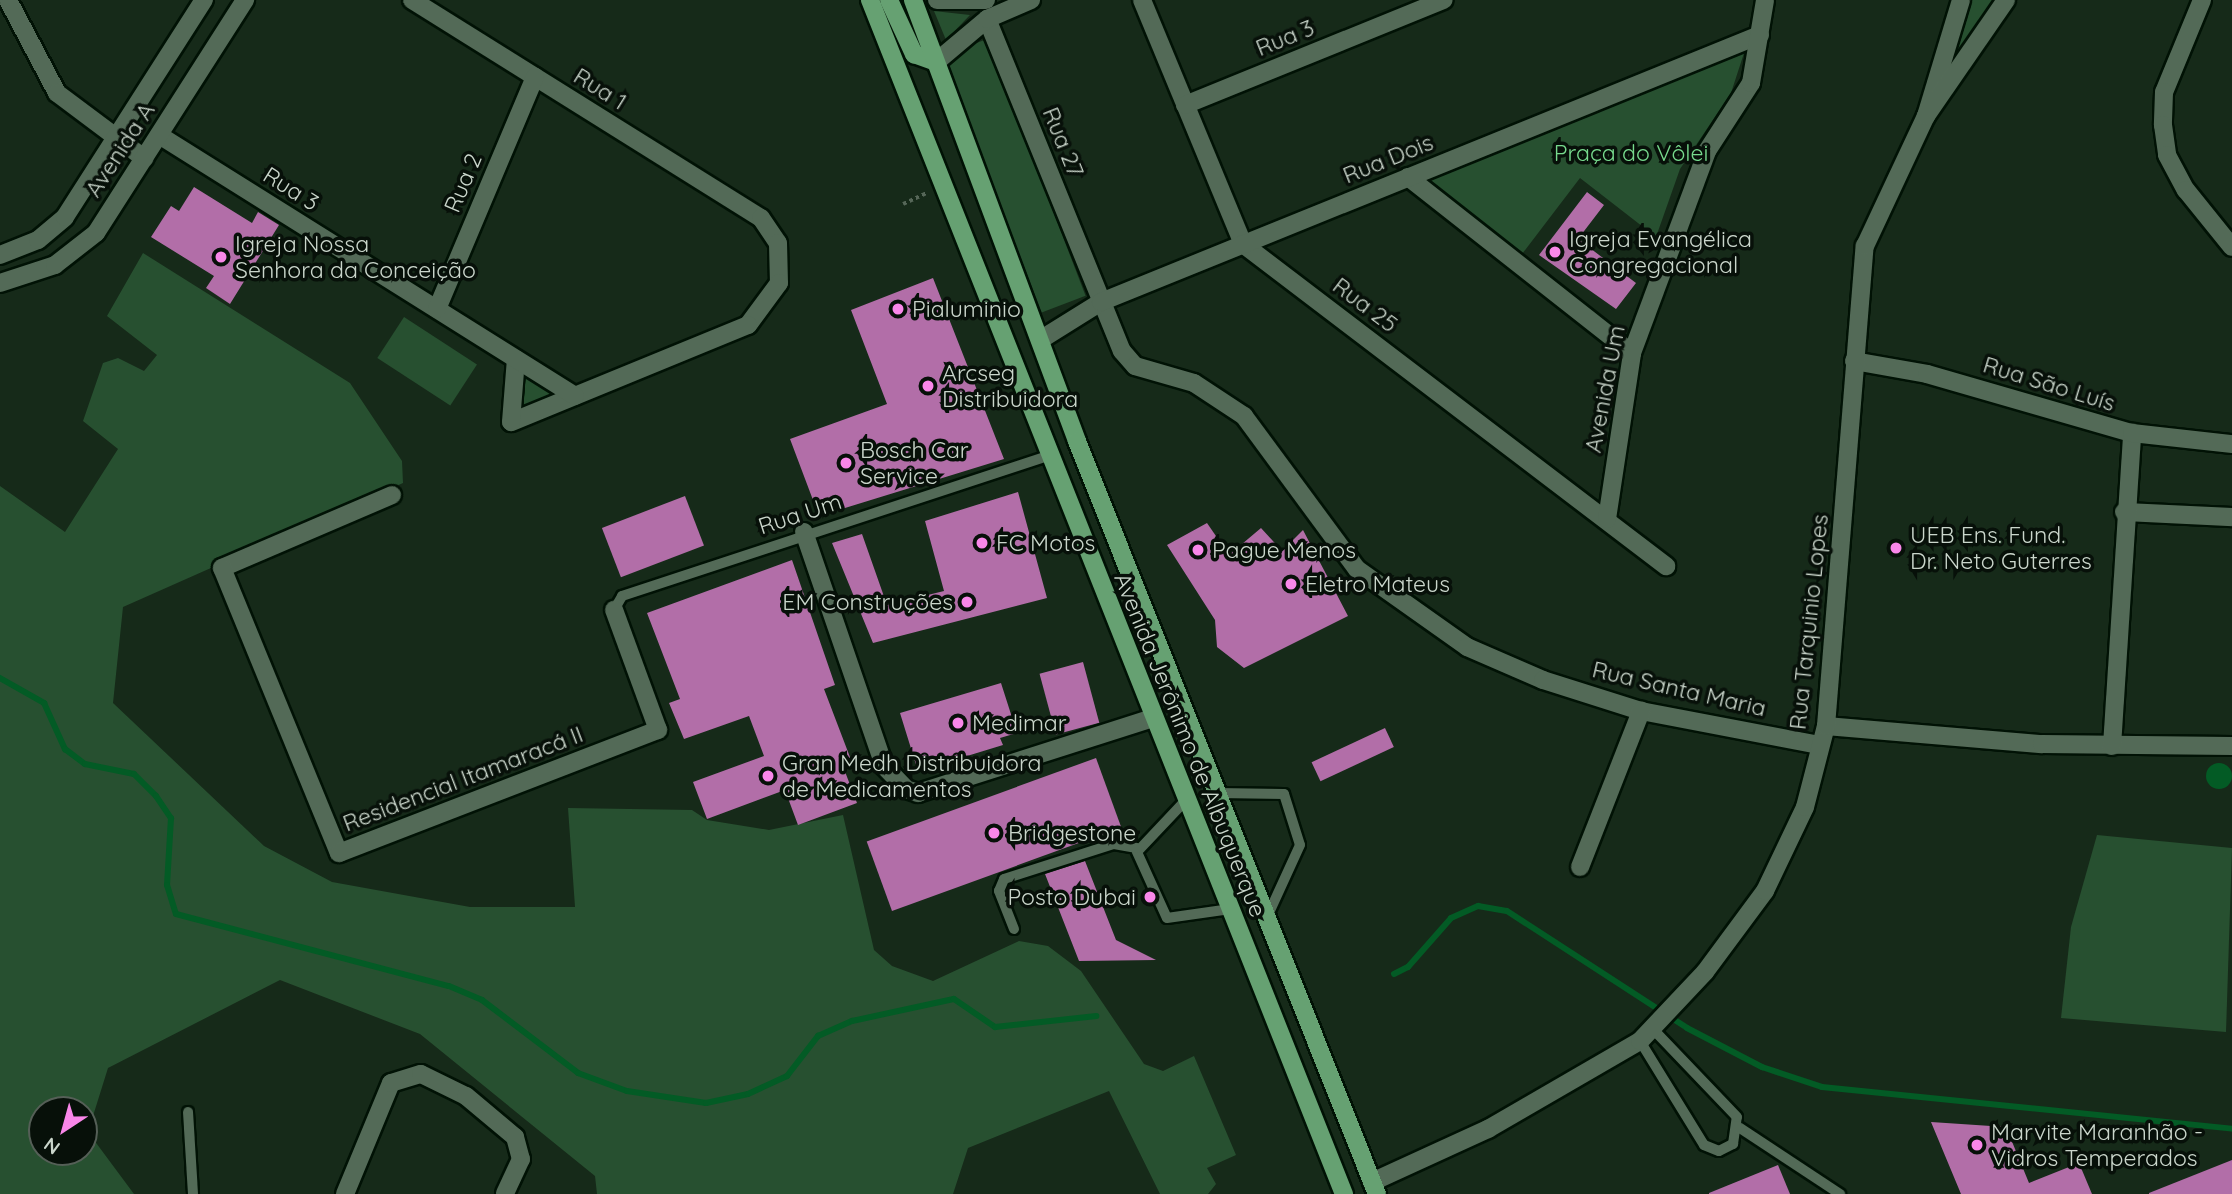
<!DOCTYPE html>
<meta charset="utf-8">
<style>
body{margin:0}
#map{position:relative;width:2232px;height:1194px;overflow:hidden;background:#162a19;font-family:Quicksand,sans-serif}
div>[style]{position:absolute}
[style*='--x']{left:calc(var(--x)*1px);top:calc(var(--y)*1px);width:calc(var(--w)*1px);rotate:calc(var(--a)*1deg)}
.green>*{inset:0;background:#275030;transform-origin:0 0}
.water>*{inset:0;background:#035b25}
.round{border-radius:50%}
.stream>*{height:6px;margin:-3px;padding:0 3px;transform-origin:3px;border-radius:3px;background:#035b25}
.building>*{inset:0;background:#b26ea8;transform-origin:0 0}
.path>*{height:3.5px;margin-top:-1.75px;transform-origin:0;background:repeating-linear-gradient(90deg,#566758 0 3.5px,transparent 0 7px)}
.roads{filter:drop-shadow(2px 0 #011205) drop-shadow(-2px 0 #011205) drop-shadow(0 2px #011205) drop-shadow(0 -2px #011205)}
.service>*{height:10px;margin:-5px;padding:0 5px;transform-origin:5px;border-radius:5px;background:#536a57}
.minor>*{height:18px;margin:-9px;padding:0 9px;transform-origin:9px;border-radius:9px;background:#536a57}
.tertiary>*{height:18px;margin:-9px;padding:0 9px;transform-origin:9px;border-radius:9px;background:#536a57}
.secondary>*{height:18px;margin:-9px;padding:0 9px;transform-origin:9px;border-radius:9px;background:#536a57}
.primary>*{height:18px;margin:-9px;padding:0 9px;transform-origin:9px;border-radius:9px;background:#66a172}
.dots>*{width:19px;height:19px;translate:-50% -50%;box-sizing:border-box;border:4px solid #071009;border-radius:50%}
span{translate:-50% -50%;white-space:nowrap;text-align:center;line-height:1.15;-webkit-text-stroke:7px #071009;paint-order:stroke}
.street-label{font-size:23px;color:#cad6cb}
.park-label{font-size:23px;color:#77da8d}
.poi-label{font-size:23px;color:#cad6cb}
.left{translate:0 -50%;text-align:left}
.right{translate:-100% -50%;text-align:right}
.north{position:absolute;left:28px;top:1096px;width:70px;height:70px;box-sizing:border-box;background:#071009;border:2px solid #555f57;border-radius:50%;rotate:216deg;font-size:19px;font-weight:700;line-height:28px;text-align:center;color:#cad6cb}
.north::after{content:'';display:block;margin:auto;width:24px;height:32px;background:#f987e9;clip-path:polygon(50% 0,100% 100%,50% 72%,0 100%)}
</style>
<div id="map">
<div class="green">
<i style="clip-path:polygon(1972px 0,1997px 0,1943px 75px)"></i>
<i style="clip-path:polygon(934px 11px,970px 15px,946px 40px)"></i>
<i style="left:987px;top:39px;width:275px;height:47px;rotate:69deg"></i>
<i style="clip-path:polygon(1745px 50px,1731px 93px,1680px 169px,1656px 237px,1580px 178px,1522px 254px,1427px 180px)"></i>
<i style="clip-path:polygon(evenodd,143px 253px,350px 383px,402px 461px,403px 483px,123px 607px,113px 703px,264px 846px,332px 882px,470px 907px,575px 907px,568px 808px,692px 810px,707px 820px,769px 830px,843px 815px,874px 950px,892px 966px,933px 981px,1019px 941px,1048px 946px,1081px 971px,1144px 1064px,1163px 1071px,1194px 1056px,1236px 1155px,1207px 1168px,1216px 1184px,1208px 1194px,1160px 1194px,1109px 1091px,968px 1148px,953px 1194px,597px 1194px,595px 1176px,420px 1034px,280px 980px,108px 1068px,88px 1132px,134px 1194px,0 1194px,0 486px,65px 532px,118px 449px,83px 421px,103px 363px,118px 358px,144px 371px,157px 355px,107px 316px,143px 253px,42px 1110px,84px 1110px,84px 1152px,42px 1152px,42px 1110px)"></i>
<i style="left:404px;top:317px;width:87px;height:49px;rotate:33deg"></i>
<i style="clip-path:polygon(518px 365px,558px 391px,521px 407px)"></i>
<i style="clip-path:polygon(2097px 835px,2232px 848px,2226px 1032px,2061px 1018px,2071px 927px)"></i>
</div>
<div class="water">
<i class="round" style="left:2206px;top:763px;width:26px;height:26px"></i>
</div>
<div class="stream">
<i style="--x:0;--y:678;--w:51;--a:29.6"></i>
<i style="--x:44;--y:703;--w:51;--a:65.5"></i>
<i style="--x:65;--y:749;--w:25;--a:37"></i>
<i style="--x:85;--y:764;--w:50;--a:11.5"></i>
<i style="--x:134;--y:774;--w:31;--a:45"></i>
<i style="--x:156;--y:796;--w:27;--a:56"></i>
<i style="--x:171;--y:818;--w:67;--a:93.4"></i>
<i style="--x:167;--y:885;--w:30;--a:73"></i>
<i style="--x:176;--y:914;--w:282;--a:14.8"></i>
<i style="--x:449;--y:986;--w:36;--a:23"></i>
<i style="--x:482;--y:1000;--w:121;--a:37.2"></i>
<i style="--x:578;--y:1073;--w:52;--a:20.2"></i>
<i style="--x:627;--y:1091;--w:80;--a:8.6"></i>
<i style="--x:706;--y:1103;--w:43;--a:-12.1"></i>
<i style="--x:748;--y:1094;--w:43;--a:-24.8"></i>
<i style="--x:787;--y:1076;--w:51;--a:-52.2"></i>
<i style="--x:818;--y:1036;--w:37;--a:-24"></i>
<i style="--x:852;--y:1021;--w:104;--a:-12.2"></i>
<i style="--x:954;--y:999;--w:50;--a:34.3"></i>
<i style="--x:995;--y:1027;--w:102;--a:-6.2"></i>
<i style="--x:1394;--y:974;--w:16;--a:-27"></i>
<i style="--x:1408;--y:967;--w:65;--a:-48.7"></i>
<i style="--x:1451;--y:918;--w:30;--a:-24"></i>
<i style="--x:1478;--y:906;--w:29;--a:10"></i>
<i style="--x:1507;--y:911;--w:215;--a:33"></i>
<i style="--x:1687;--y:1028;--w:85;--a:27.5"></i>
<i style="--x:1762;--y:1067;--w:63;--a:18.4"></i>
<i style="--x:1822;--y:1087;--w:412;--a:5.8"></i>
</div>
<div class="building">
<i style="clip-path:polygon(194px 187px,252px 223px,258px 212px,279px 225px,230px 304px,206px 288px,214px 276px,151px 237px,171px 206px,179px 211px)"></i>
<i style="clip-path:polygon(1587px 192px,1604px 205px,1578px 239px,1636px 283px,1616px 309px,1539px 255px)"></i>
<i style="clip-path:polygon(933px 278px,1004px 459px,819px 516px,790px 439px,887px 404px,851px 310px)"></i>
<i style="clip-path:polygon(1018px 492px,1047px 598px,873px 643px,832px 543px,862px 534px,887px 605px,944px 591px,925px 521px)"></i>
<i style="left:685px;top:496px;width:53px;height:89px;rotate:69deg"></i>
<i style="clip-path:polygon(1207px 523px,1229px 555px,1261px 528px,1282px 551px,1303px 530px,1348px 616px,1244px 668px,1217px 647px,1215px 620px,1167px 545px)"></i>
<i style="clip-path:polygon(792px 560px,835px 685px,824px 689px,853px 765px,844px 769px,857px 803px,798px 825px,785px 790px,707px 819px,693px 782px,764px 756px,749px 716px,684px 739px,669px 703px,680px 699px,647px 613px)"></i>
<i style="left:1083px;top:662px;width:63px;height:45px;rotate:75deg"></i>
<i style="clip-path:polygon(1001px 683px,1017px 733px,1000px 738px,1003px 745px,918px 771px,900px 713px)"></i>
<i style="left:1385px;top:728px;width:21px;height:81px;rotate:65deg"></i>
<i style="left:1096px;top:758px;width:74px;height:244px;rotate:70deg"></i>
<i style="clip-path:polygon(1085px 861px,1116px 940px,1156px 960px,1079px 961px,1045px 874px)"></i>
<i style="clip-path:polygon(1931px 1122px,2006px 1127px,2029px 1183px,2079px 1163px,2092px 1194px,1961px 1194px)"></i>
<i style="clip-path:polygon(2232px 1160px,2232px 1194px,2149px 1194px,2149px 1193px)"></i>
<i style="clip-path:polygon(1778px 1165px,1790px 1194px,1709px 1194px,1709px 1193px)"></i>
</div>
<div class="path">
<i style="--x:903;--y:204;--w:26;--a:-25"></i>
</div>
<div class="roads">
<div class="service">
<i style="--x:614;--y:610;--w:16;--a:-60"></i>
<i style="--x:622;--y:596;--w:449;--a:-18.2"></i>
<i style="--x:1217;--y:793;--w:67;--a:0.9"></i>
<i style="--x:1284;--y:794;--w:53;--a:72.6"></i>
<i style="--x:1300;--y:845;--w:79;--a:114.6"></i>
<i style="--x:1186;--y:800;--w:71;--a:133.3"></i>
<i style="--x:1137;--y:852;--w:72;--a:65.6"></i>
<i style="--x:1167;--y:918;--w:64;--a:-8.1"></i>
<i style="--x:1014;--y:929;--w:41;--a:-111.5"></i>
<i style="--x:999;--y:891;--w:13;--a:-67"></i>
<i style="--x:1004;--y:879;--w:115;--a:-17.7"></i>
<i style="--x:1114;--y:844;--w:23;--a:10"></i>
<i style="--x:1640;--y:1041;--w:122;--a:58.4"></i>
<i style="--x:1704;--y:1145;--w:16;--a:22"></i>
<i style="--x:1719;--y:1151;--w:16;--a:-27"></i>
<i style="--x:1733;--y:1144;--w:27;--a:-82"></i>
<i style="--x:1737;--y:1117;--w:120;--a:-133.7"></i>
<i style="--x:188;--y:1112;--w:82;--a:86.5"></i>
<i style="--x:1740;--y:1128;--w:120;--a:33.4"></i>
</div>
<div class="minor">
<i style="--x:8;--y:0;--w:105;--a:62.2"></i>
<i style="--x:57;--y:93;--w:109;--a:36.8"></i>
<i style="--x:412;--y:0;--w:411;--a:32"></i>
<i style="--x:761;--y:218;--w:30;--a:56"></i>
<i style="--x:778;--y:243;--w:40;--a:88.6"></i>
<i style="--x:779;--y:283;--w:52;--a:126.4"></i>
<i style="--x:748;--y:325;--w:256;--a:157.7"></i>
<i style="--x:511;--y:422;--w:63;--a:-85.5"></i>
<i style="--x:1142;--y:0;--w:264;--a:67.5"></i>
<i style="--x:1243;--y:244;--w:532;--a:37.28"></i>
<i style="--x:2202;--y:0;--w:100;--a:112.4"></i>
<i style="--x:2164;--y:92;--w:33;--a:92"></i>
<i style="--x:2163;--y:125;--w:30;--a:82"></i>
<i style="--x:2167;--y:155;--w:40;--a:62"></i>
<i style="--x:2186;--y:190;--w:73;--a:51.1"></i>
<i style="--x:987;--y:19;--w:358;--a:67.9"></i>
<i style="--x:1122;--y:351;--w:20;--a:49"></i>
<i style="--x:1135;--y:366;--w:61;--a:16.1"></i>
<i style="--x:1194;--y:383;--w:60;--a:33.4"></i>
<i style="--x:1244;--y:416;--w:190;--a:53.6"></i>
<i style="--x:1357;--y:569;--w:135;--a:35.3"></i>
<i style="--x:1467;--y:647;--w:83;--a:23.5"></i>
<i style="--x:1543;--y:680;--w:103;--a:17.6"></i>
<i style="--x:1641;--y:711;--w:182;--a:10.8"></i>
<i style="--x:1185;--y:105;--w:279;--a:-22.1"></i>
<i style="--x:1926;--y:116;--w:121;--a:-73.2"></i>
<i style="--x:159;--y:135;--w:491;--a:32.1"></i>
<i style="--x:1408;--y:177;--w:285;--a:38.2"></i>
<i style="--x:437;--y:309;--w:252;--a:-67.1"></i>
<i style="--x:1040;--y:340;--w:72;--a:-31.9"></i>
<i style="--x:1101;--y:302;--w:711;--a:-22.06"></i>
<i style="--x:392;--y:495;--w:185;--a:156.8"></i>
<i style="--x:222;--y:568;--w:308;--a:67.7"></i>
<i style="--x:339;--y:853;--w:342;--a:-21.1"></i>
<i style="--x:658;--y:730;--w:128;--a:-110.1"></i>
<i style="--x:2124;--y:512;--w:108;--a:2.7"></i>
<i style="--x:1607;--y:519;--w:168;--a:-81.4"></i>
<i style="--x:1632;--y:353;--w:215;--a:-69.6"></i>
<i style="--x:1707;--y:151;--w:81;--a:-57.1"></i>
<i style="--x:1751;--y:83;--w:84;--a:-80.4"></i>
<i style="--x:804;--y:532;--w:247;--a:71.1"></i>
<i style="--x:884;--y:766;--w:32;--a:46"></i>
<i style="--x:906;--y:789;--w:13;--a:18"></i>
<i style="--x:918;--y:793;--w:247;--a:-17.7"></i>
<i style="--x:1826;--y:726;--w:217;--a:4.8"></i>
<i style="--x:2042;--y:744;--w:190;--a:0.6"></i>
<i style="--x:2112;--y:746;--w:314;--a:-86.3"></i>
<i style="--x:1580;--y:867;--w:168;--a:-68.6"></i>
<i style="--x:345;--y:1194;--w:120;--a:-67.5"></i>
<i style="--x:391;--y:1083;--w:31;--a:-17"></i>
<i style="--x:421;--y:1074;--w:50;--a:26.1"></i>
<i style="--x:466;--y:1096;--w:64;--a:39.9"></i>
<i style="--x:515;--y:1137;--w:23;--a:75"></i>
<i style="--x:521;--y:1159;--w:38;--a:115"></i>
</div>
<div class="tertiary">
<i style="--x:937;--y:0;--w:49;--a:0"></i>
<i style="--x:936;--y:62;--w:67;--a:-40.1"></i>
<i style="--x:987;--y:19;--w:48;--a:-23.4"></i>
<i style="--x:0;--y:255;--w:41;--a:-21.5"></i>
<i style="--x:38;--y:240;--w:35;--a:-40"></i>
<i style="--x:65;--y:217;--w:258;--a:-57.4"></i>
<i style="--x:0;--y:283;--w:58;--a:-18.1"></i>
<i style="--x:55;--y:265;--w:52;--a:-38"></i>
<i style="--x:96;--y:233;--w:277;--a:-57.4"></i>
<i style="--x:1854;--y:361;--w:74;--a:10.1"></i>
<i style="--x:1927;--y:374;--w:213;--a:16.1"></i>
<i style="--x:2132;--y:433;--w:101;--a:6.3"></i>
</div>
<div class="secondary">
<i style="--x:1372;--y:1182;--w:128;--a:-24.6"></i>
<i style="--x:1488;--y:1129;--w:176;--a:-30.1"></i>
<i style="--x:1640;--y:1041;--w:95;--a:-46.7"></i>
<i style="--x:1705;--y:972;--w:101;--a:-53.5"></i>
<i style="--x:1765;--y:891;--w:93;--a:-64.5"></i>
<i style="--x:1805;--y:807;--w:84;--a:-75.5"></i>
<i style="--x:1826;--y:726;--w:482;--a:-85.4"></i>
<i style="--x:1865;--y:246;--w:144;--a:-64.9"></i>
<i style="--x:1926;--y:116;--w:141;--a:-55.4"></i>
</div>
<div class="primary">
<i style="--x:870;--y:0;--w:1285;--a:68.35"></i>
<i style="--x:889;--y:0;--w:60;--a:65.2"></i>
<i style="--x:914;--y:54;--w:23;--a:20"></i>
<i style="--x:913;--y:0;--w:471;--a:69.6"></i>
<i style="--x:1077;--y:441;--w:811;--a:68.28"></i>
</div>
</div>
<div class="dots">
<i style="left:1555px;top:252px;background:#f987e9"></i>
<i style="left:221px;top:257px;background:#f987e9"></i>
<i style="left:898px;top:309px;background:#f987e9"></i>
<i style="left:928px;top:386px;background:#f987e9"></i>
<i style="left:846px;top:463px;background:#f987e9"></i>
<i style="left:982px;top:543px;background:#f987e9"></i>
<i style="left:1896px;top:548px;background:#f987e9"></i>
<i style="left:1198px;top:550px;background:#f987e9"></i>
<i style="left:1291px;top:584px;background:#f987e9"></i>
<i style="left:967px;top:602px;background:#f987e9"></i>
<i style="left:958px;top:723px;background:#f987e9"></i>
<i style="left:768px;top:776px;background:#f987e9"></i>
<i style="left:994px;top:833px;background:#f987e9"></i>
<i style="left:1150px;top:897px;background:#f987e9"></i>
<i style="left:1977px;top:1145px;background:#f987e9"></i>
</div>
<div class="street-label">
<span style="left:1285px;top:38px;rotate:-22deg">Rua 3</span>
<span style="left:600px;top:89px;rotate:32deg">Rua 1</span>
<span style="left:1063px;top:142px;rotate:68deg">Rua 27</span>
<span style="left:120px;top:150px;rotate:-57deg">Avenida A</span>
<span style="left:1388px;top:159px;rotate:-22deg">Rua Dois</span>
<span style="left:463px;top:183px;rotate:-67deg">Rua 2</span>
<span style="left:291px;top:189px;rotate:32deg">Rua 3</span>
<span style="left:1365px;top:305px;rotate:37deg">Rua 25</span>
<span style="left:2049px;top:384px;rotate:17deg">Rua São Luís</span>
<span style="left:1605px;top:389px;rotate:-79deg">Avenida Um</span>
<span style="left:800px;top:514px;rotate:-18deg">Rua Um</span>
<span style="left:1809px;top:622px;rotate:-84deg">Rua Tarquinio Lopes</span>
<span style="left:1679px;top:689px;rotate:13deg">Rua Santa Maria</span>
<span style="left:1190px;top:745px;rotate:68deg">Avenida Jerônimo de Albuquerque</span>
<span style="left:463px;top:779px;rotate:-21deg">Residencial Itamaracá II</span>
</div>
<div class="park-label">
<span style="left:1631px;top:153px">Praça do Vôlei</span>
</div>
<div class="poi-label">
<span class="left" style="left:1569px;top:252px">Igreja Evangélica<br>Congregacional</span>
<span class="left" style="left:235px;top:257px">Igreja Nossa<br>Senhora da Conceição</span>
<span class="left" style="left:912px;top:309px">Pialuminio</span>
<span class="left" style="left:942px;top:386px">Arcseg<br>Distribuidora</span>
<span class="left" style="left:860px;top:463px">Bosch Car<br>Service</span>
<span class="left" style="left:1910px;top:548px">UEB Ens. Fund.<br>Dr. Neto Guterres</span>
<span class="left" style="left:996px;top:543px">FC Motos</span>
<span class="left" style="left:1212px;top:550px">Pague Menos</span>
<span class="left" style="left:1305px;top:584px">Eletro Mateus</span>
<span class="right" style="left:953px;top:602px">EM Construções</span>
<span class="left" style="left:972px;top:723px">Medimar</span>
<span class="left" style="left:782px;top:776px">Gran Medh Distribuidora<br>de Medicamentos</span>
<span class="left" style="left:1008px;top:833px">Bridgestone</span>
<span class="right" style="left:1136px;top:897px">Posto Dubai</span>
<span class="left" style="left:1991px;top:1145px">Marvite Maranhão -<br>Vidros Temperados</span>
</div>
<div class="north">N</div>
</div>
